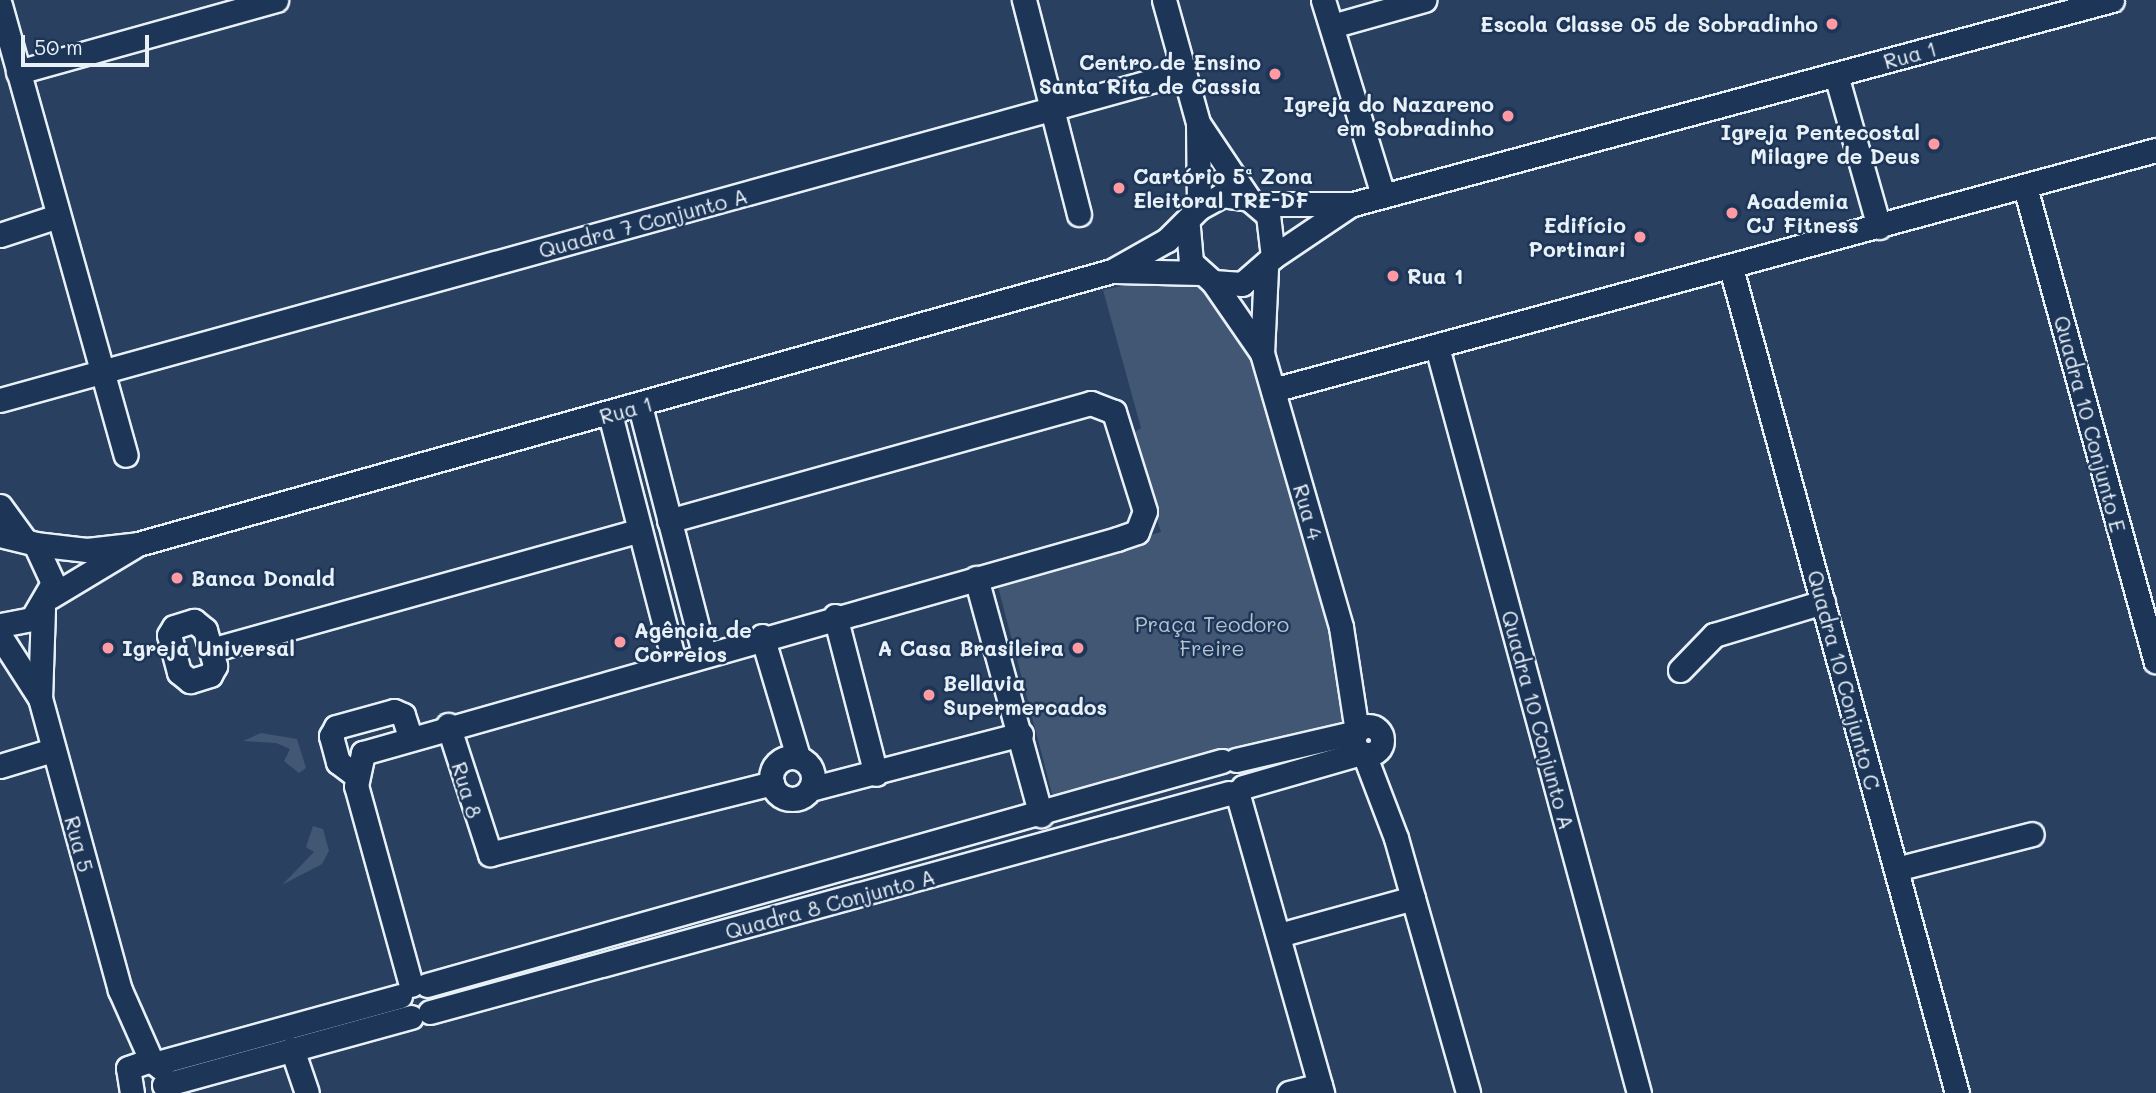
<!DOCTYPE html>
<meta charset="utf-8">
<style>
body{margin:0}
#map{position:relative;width:2156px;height:1093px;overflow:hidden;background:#294061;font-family:Mali,sans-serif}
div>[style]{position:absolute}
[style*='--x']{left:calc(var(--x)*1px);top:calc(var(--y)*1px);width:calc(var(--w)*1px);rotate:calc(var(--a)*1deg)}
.green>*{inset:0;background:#415774}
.roads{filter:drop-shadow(2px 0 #e8f1f8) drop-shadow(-2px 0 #e8f1f8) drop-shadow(0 2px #e8f1f8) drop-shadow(0 -2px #e8f1f8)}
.minor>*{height:23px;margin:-11.5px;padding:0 11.5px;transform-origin:11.5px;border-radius:11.5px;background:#1d3557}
.minor>.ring{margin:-11.5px;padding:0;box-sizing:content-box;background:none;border:23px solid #1d3557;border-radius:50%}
.dots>*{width:19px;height:19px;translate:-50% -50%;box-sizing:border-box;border:4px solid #1d3557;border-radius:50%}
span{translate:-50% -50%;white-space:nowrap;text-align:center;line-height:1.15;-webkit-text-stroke:5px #1d3557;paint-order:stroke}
.poi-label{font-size:21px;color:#e8f1f8;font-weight:700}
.right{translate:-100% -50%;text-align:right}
.left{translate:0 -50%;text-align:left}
.street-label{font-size:21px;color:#e8f1f8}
.park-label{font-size:21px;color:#b6c3d0}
.scale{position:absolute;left:21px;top:35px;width:128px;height:32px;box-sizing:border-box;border:4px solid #e8f1f8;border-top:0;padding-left:9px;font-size:21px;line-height:24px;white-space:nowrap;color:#e8f1f8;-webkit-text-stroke:5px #1d3557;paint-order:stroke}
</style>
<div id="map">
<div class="green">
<i style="clip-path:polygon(1170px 276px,1207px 286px,1257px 347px,1342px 667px,1348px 720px,1054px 801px,996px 579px,1161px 532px,1130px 435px,1141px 428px,1103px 290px)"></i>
<i style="clip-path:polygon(261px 733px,297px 739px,306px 768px,299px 773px,284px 761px,290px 749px,276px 743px,243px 741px)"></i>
<i style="clip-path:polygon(313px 826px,323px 829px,329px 851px,322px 864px,282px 885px,314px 852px,306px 847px)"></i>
</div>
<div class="roads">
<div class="minor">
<i style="--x:1024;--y:0;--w:221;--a:75.6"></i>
<i style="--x:1164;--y:0;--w:128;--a:74.5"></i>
<i style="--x:1198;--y:123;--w:85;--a:89.3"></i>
<i style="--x:1323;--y:0;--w:204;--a:72.9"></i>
<i style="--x:0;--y:5;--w:467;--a:74.4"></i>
<i style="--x:1332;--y:26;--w:96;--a:-15.8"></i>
<i style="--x:18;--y:72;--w:268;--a:-15.6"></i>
<i style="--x:1836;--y:75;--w:158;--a:74.2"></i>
<i style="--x:1200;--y:126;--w:88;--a:56.1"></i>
<i style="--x:2025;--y:187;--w:492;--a:74.6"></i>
<i style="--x:1258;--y:204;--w:95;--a:0"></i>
<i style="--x:1353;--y:204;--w:786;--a:-15.04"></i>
<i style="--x:0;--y:235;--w:61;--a:-18.1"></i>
<i style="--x:1273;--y:257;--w:89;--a:-34"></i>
<i style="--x:1731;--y:268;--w:855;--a:74.68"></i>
<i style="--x:1266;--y:269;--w:84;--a:92.7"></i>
<i style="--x:1262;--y:353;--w:285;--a:73.9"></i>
<i style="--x:1341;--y:627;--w:105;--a:81.3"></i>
<i style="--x:1116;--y:271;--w:84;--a:1.4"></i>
<i style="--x:1213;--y:282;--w:86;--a:55.4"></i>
<i style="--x:1437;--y:347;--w:773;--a:74.85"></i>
<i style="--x:1273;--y:390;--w:915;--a:-15.21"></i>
<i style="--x:0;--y:400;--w:1229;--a:-15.48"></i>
<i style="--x:640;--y:406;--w:255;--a:75.5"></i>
<i style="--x:610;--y:414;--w:255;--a:75.5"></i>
<i style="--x:0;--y:506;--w:39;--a:54"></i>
<i style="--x:0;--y:535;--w:36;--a:14"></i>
<i style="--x:35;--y:544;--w:43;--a:65.2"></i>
<i style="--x:53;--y:583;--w:42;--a:120.3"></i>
<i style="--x:32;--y:619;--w:33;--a:169"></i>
<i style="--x:35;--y:544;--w:52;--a:6.6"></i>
<i style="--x:87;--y:550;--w:51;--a:-6.7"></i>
<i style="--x:138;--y:544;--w:1012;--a:-15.66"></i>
<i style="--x:1112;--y:271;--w:63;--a:-29.4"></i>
<i style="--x:1167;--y:240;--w:45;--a:-45"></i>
<i style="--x:1199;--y:208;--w:26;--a:-29"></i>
<i style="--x:1222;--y:195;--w:27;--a:8"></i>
<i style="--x:1249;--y:199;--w:25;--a:40"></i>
<i style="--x:1268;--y:215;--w:42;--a:83.2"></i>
<i style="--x:1273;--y:257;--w:41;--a:138.9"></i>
<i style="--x:1242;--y:284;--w:29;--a:-176"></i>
<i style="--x:1213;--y:282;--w:30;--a:-138"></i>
<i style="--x:1191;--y:262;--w:38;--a:-95"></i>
<i style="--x:976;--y:578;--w:246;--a:74.7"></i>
<i style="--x:50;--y:597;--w:97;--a:-31.1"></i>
<i style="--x:43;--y:609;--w:89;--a:91.9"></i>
<i style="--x:40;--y:698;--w:303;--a:74.7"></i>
<i style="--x:120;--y:990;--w:77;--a:66.1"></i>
<i style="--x:835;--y:616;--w:163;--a:75.5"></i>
<i style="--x:194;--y:621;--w:14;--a:39"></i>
<i style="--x:205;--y:630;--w:37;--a:74"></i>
<i style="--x:215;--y:666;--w:10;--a:119"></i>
<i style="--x:210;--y:675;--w:21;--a:163"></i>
<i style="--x:190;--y:681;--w:14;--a:-141"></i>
<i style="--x:179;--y:672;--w:38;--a:-105"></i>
<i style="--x:169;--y:635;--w:9;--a:-58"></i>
<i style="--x:174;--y:627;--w:21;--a:-17"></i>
<i style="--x:0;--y:636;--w:74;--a:57.2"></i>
<i style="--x:762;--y:636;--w:126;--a:73.4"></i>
<i style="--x:211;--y:650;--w:445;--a:-15.6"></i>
<i style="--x:1680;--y:670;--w:49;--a:-45.8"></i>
<i style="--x:1714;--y:635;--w:114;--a:-16.8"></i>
<i style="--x:448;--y:725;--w:136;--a:72"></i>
<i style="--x:490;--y:854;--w:291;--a:-14.1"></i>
<i class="ring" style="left:1354px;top:726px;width:5px;height:5px"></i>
<i style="--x:1364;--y:754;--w:90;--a:69.1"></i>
<i style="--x:1396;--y:838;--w:265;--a:74.2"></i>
<i class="ring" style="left:771px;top:757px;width:19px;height:19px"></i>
<i style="--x:1236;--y:760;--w:123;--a:-13.1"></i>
<i style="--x:0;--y:766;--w:55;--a:-16.8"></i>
<i style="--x:354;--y:774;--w:20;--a:-143"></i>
<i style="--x:338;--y:762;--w:27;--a:-105"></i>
<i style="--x:331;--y:736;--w:10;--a:-61"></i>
<i style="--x:336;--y:727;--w:60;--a:-15.4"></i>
<i style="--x:394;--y:711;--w:10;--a:24"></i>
<i style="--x:403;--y:715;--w:22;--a:72"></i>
<i style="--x:1243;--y:787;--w:123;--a:-16.1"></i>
<i style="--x:810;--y:789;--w:218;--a:-14.6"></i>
<i style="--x:1237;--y:792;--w:313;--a:74.2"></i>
<i style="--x:1896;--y:869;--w:140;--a:-14.4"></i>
<i style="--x:1279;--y:935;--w:139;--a:-15.4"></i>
<i style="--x:411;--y:985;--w:206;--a:-105.4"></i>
<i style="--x:356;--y:786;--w:34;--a:-78"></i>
<i style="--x:363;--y:753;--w:784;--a:-15.84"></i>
<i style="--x:1117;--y:539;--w:21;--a:-19"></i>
<i style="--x:1137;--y:532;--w:22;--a:-69"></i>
<i style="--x:1145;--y:511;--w:104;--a:-107.4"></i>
<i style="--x:1114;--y:412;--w:25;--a:-159"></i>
<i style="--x:1091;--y:403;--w:438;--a:164.4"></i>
<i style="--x:427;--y:985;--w:826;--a:-15.74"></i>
<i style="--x:430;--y:1012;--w:828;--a:-15.33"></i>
<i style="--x:292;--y:1049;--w:46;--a:71.2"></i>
<i style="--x:157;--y:1063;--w:252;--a:-15.4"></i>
<i style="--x:164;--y:1085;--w:256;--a:-15.4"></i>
<i style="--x:132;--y:1093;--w:25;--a:-99"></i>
<i style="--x:128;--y:1068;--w:24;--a:-19"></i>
<i style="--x:151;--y:1060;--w:13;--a:39"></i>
<i style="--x:1289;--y:1093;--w:32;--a:-14"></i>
</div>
</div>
<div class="dots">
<i style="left:1832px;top:24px;background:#ff9aa2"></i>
<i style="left:1275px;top:74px;background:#ff9aa2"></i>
<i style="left:1508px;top:116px;background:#ff9aa2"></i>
<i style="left:1934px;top:144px;background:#ff9aa2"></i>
<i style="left:1119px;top:188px;background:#ff9aa2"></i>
<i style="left:1732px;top:213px;background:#ff9aa2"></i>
<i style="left:1640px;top:237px;background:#ff9aa2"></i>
<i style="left:1393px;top:276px;background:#ff9aa2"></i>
<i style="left:177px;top:578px;background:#ff9aa2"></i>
<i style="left:620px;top:642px;background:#ff9aa2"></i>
<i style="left:108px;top:648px;background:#ff9aa2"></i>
<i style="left:1078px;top:648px;background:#ff9aa2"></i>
<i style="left:929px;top:695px;background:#ff9aa2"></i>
</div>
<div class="poi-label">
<span class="right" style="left:1818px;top:24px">Escola Classe 05 de Sobradinho</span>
<span class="right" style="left:1261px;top:74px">Centro de Ensino<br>Santa Rita de Cassia</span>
<span class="right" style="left:1494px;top:116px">Igreja do Nazareno<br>em Sobradinho</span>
<span class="right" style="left:1920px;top:144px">Igreja Pentecostal<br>Milagre de Deus</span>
<span class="left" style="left:1133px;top:188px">Cartório 5ª Zona<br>Eleitoral TRE-DF</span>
<span class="left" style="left:1746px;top:213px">Academia<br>CJ Fitness</span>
<span class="right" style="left:1626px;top:237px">Edifício<br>Portinari</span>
<span class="left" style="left:1407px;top:276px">Rua 1</span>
<span class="left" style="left:191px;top:578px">Banca Donald</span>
<span class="left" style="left:634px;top:642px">Agência de<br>Correios</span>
<span class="left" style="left:122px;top:648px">Igreja Universal</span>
<span class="right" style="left:1064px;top:648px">A Casa Brasileira</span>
<span class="left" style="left:943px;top:695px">Bellavia<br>Supermercados</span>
</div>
<div class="street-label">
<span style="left:1910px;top:55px;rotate:-15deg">Rua 1</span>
<span style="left:643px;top:223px;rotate:-15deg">Quadra 7 Conjunto A</span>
<span style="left:626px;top:410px;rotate:-15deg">Rua 1</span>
<span style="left:2090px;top:424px;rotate:75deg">Quadra 10 Conjunto E</span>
<span style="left:1308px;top:512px;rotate:74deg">Rua 4</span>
<span style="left:1844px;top:680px;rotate:75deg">Quadra 10 Conjunto C</span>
<span style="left:1538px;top:720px;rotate:75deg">Quadra 10 Conjunto A</span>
<span style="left:467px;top:790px;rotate:73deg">Rua 8</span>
<span style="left:79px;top:844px;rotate:75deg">Rua 5</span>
<span style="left:830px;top:904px;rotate:-15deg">Quadra 8 Conjunto A</span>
</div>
<div class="park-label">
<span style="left:1212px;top:636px">Praça Teodoro<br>Freire</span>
</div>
<div class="scale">50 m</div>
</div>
